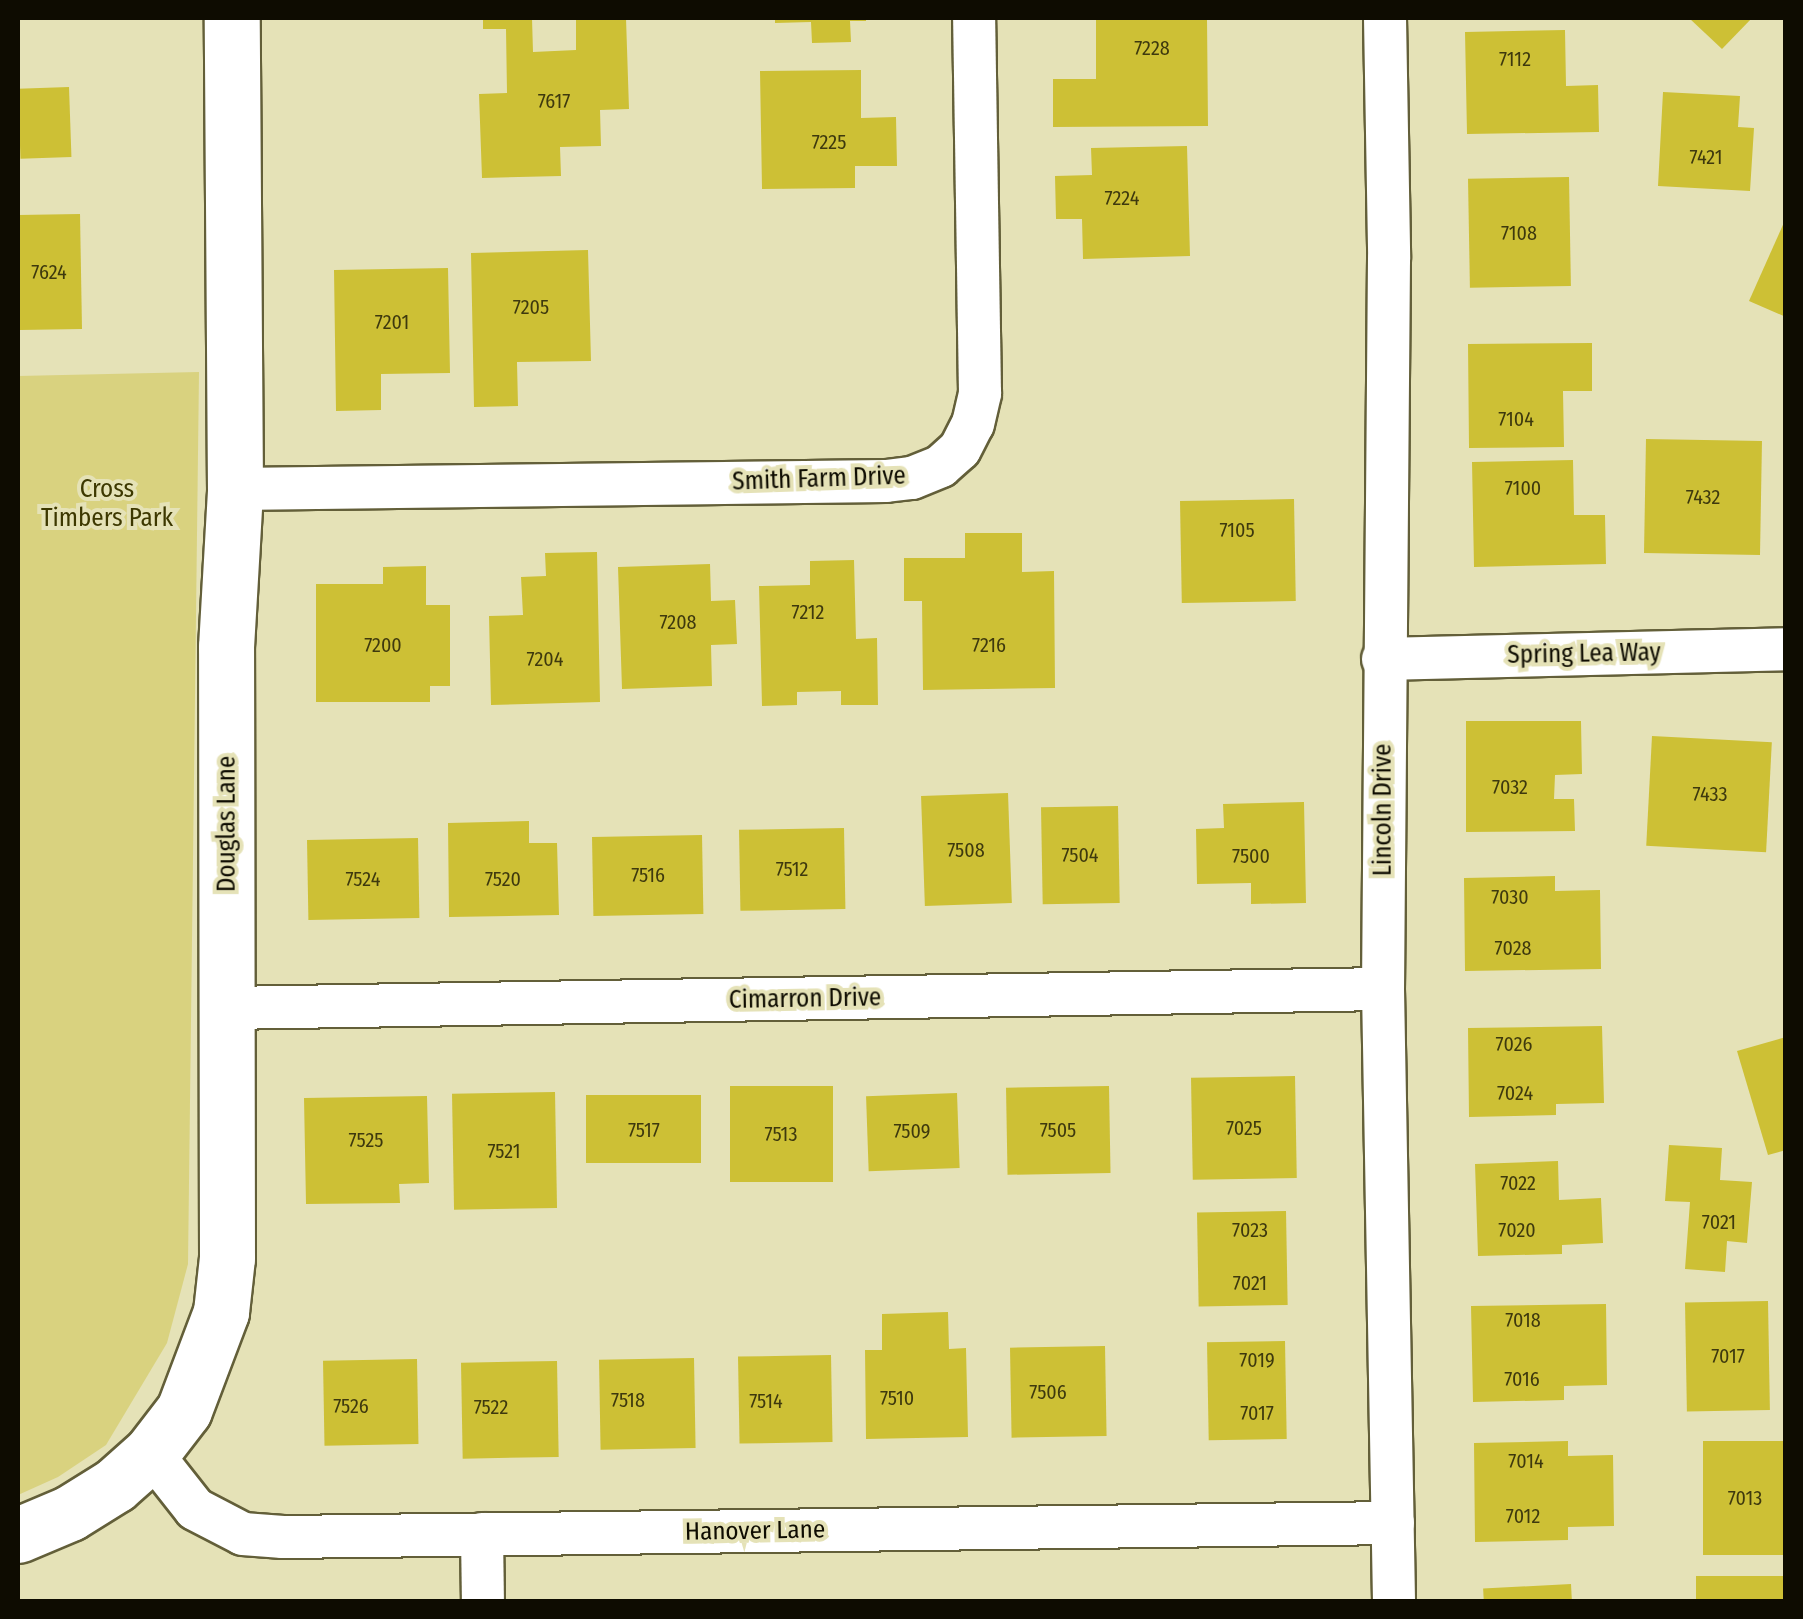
<!DOCTYPE html>
<style>
body{margin:0}
#map{position:relative;width:1803px;height:1619px;overflow:hidden;background:#e5e2b7;font-family:"Fira Sans Condensed",sans-serif}
div>[style]{position:absolute}
[style*='--x']{left:calc(var(--x)*1px);top:calc(var(--y)*1px);width:calc(var(--w)*1px);rotate:calc(var(--a)*1deg)}
.green>*{inset:0;background:#d9d27f}
.building>*{inset:0;background:#cdc035;transform-origin:0 0}
.roads{filter:drop-shadow(2px 0 #635f39) drop-shadow(-2px 0 #635f39) drop-shadow(0 2px #635f39) drop-shadow(0 -2px #635f39)}
.street>*{height:42px;margin:-21px;padding:0 21px;transform-origin:21px;border-radius:21px;background:#fff}
.secondary>*{height:55px;margin:-27.5px;padding:0 27.5px;transform-origin:27.5px;border-radius:27.5px;background:#fff}
span{translate:-50% -50%;white-space:nowrap;text-align:center;line-height:1.15;-webkit-text-stroke:8px #e5e2b7;paint-order:stroke}
.number-label{font-size:20px;color:#3e390e}
.number-label span{-webkit-text-stroke-width:0}
.street-label{font-size:25px;color:#0e0c01}
.park-label{font-size:25px;color:#3d3800}
.frame{position:absolute;inset:0;border:20px solid #0e0c01;pointer-events:none}
</style>
<div id="map">
<div class="green">
<i style="clip-path:polygon(199px 372px,188px 1264px,167px 1343px,106px 1445px,58px 1477px,18px 1495px,18px 376px)"></i>
</div>
<div class="building">
<i style="clip-path:polygon(483px 18px,532px 18px,533px 52px,576px 50px,576px 18px,626px 18px,629px 109px,600px 110px,601px 146px,560px 147px,561px 176px,482px 178px,479px 94px,507px 93px,506px 29px,483px 29px)"></i>
<i style="clip-path:polygon(775px 18px,866px 18px,866px 21px,850px 21px,851px 42px,812px 43px,811px 22px,775px 23px)"></i>
<i style="clip-path:polygon(1096px 18px,1207px 18px,1208px 126px,1053px 127px,1053px 79px,1096px 79px)"></i>
<i style="clip-path:polygon(1689px 18px,1752px 18px,1722px 49px)"></i>
<i style="clip-path:polygon(1565px 30px,1566px 86px,1598px 85px,1599px 132px,1467px 134px,1465px 32px)"></i>
<i style="clip-path:polygon(861px 70px,861px 118px,896px 117px,897px 166px,855px 166px,855px 188px,762px 189px,760px 71px)"></i>
<i style="left:69px;top:87px;width:70px;height:51px;rotate:88deg"></i>
<i style="clip-path:polygon(1663px 92px,1740px 96px,1738px 127px,1754px 128px,1750px 191px,1658px 186px)"></i>
<i style="clip-path:polygon(1187px 146px,1190px 256px,1083px 259px,1082px 219px,1056px 219px,1055px 176px,1092px 175px,1091px 148px)"></i>
<i style="left:1569px;top:177px;width:109px;height:101px;rotate:89deg"></i>
<i style="left:80px;top:214px;width:115px;height:62px;rotate:89deg"></i>
<i style="clip-path:polygon(1786px 218px,1786px 317px,1749px 301px)"></i>
<i style="clip-path:polygon(588px 250px,591px 361px,517px 362px,518px 406px,474px 407px,471px 253px)"></i>
<i style="clip-path:polygon(448px 268px,450px 373px,381px 374px,381px 410px,336px 411px,334px 270px)"></i>
<i style="clip-path:polygon(1592px 343px,1592px 391px,1563px 391px,1564px 447px,1469px 448px,1468px 344px)"></i>
<i style="left:1646px;top:439px;width:116px;height:114px;rotate:1deg"></i>
<i style="clip-path:polygon(1573px 460px,1574px 515px,1605px 515px,1606px 564px,1474px 567px,1472px 462px)"></i>
<i style="left:1294px;top:499px;width:102px;height:114px;rotate:89deg"></i>
<i style="clip-path:polygon(965px 533px,1022px 533px,1022px 572px,1054px 571px,1055px 688px,923px 690px,922px 601px,904px 601px,904px 558px,965px 558px)"></i>
<i style="clip-path:polygon(597px 552px,600px 702px,491px 705px,489px 616px,523px 615px,521px 577px,546px 576px,545px 553px)"></i>
<i style="clip-path:polygon(854px 560px,856px 639px,877px 638px,878px 705px,841px 705px,841px 691px,797px 692px,797px 705px,762px 706px,759px 586px,810px 585px,810px 561px)"></i>
<i style="clip-path:polygon(710px 564px,711px 601px,735px 600px,737px 644px,711px 645px,712px 686px,622px 689px,618px 567px)"></i>
<i style="clip-path:polygon(426px 566px,426px 605px,450px 605px,450px 686px,430px 686px,430px 702px,316px 702px,316px 584px,383px 584px,383px 567px)"></i>
<i style="clip-path:polygon(1466px 721px,1581px 721px,1582px 774px,1555px 775px,1554px 799px,1574px 799px,1575px 831px,1466px 832px)"></i>
<i style="left:1652px;top:736px;width:120px;height:110px;rotate:3deg"></i>
<i style="left:1008px;top:793px;width:110px;height:87px;rotate:88deg"></i>
<i style="clip-path:polygon(1304px 802px,1306px 903px,1251px 904px,1251px 883px,1197px 884px,1196px 829px,1224px 828px,1223px 804px)"></i>
<i style="left:1118px;top:806px;width:97px;height:77px;rotate:89deg"></i>
<i style="clip-path:polygon(529px 821px,529px 843px,557px 843px,559px 915px,449px 917px,448px 823px)"></i>
<i style="left:844px;top:828px;width:81px;height:105px;rotate:89deg"></i>
<i style="left:702px;top:835px;width:79px;height:110px;rotate:89deg"></i>
<i style="left:418px;top:838px;width:80px;height:111px;rotate:89deg"></i>
<i style="clip-path:polygon(1555px 876px,1555px 891px,1600px 890px,1601px 969px,1465px 971px,1464px 878px)"></i>
<i style="clip-path:polygon(1602px 1026px,1604px 1103px,1556px 1104px,1556px 1115px,1469px 1117px,1468px 1028px)"></i>
<i style="clip-path:polygon(1786px 1037px,1786px 1150px,1768px 1155px,1737px 1051px)"></i>
<i style="left:1295px;top:1076px;width:102px;height:104px;rotate:89deg"></i>
<i style="left:730px;top:1086px;width:103px;height:96px"></i>
<i style="left:1109px;top:1086px;width:87px;height:103px;rotate:89deg"></i>
<i style="left:555px;top:1092px;width:116px;height:103px;rotate:89deg"></i>
<i style="left:957px;top:1093px;width:75px;height:91px;rotate:88deg"></i>
<i style="left:701px;top:1095px;width:68px;height:115px;rotate:90deg"></i>
<i style="clip-path:polygon(427px 1096px,429px 1183px,399px 1184px,400px 1203px,306px 1204px,304px 1098px)"></i>
<i style="clip-path:polygon(1669px 1145px,1722px 1148px,1720px 1180px,1752px 1182px,1747px 1243px,1727px 1241px,1725px 1272px,1685px 1269px,1690px 1202px,1665px 1201px)"></i>
<i style="clip-path:polygon(1558px 1161px,1559px 1200px,1601px 1198px,1603px 1243px,1562px 1245px,1562px 1254px,1478px 1256px,1475px 1164px)"></i>
<i style="left:1286px;top:1211px;width:94px;height:89px;rotate:89deg"></i>
<i style="left:1768px;top:1301px;width:109px;height:83px;rotate:89deg"></i>
<i style="clip-path:polygon(1606px 1304px,1607px 1385px,1564px 1386px,1564px 1400px,1473px 1402px,1471px 1306px)"></i>
<i style="clip-path:polygon(948px 1312px,949px 1349px,966px 1348px,968px 1437px,866px 1439px,865px 1350px,882px 1350px,882px 1314px)"></i>
<i style="left:1285px;top:1341px;width:98px;height:78px;rotate:89deg"></i>
<i style="left:1105px;top:1346px;width:90px;height:95px;rotate:89deg"></i>
<i style="left:831px;top:1355px;width:87px;height:93px;rotate:89deg"></i>
<i style="left:694px;top:1358px;width:90px;height:95px;rotate:89deg"></i>
<i style="left:417px;top:1359px;width:85px;height:94px;rotate:89deg"></i>
<i style="left:557px;top:1361px;width:96px;height:96px;rotate:89deg"></i>
<i style="clip-path:polygon(1568px 1441px,1568px 1456px,1613px 1455px,1614px 1526px,1568px 1527px,1568px 1540px,1475px 1542px,1474px 1443px)"></i>
<i style="left:1786px;top:1441px;width:114px;height:83px;rotate:90deg"></i>
<i style="left:1786px;top:1576px;width:26px;height:90px;rotate:90deg"></i>
<i style="left:1571px;top:1584px;width:18px;height:88px;rotate:87deg"></i>
</div>
<div class="roads">
<div class="street">
<i style="--x:1385;--y:18;--w:241;--a:89"></i>
<i style="--x:1389;--y:259;--w:730;--a:90.47"></i>
<i style="--x:1383;--y:989;--w:613;--a:88.97"></i>
<i style="--x:235;--y:489;--w:651;--a:-0.7"></i>
<i style="--x:886;--y:481;--w:26;--a:-7"></i>
<i style="--x:912;--y:478;--w:31;--a:-22"></i>
<i style="--x:941;--y:466;--w:25;--a:-42"></i>
<i style="--x:960;--y:449;--w:28;--a:-63"></i>
<i style="--x:973;--y:424;--w:32;--a:-77"></i>
<i style="--x:980;--y:393;--w:375;--a:-90.9"></i>
<i style="--x:1383;--y:659;--w:403;--a:-1.4"></i>
<i style="--x:227;--y:1008;--w:1156;--a:-0.94"></i>
<i style="--x:151;--y:1453;--w:71;--a:51.8"></i>
<i style="--x:195;--y:1509;--w:54;--a:27.5"></i>
<i style="--x:243;--y:1534;--w:40;--a:4.3"></i>
<i style="--x:283;--y:1537;--w:1110;--a:-0.72"></i>
<i style="--x:482;--y:1534;--w:68;--a:89.2"></i>
</div>
<div class="secondary">
<i style="--x:18;--y:1535;--w:56;--a:-22.9"></i>
<i style="--x:70;--y:1513;--w:53;--a:-31.9"></i>
<i style="--x:115;--y:1485;--w:48;--a:-41.6"></i>
<i style="--x:151;--y:1453;--w:54;--a:-52.5"></i>
<i style="--x:184;--y:1410;--w:105;--a:-69.3"></i>
<i style="--x:221;--y:1312;--w:54;--a:-83.7"></i>
<i style="--x:227;--y:1258;--w:611;--a:-90.09"></i>
<i style="--x:226;--y:647;--w:158;--a:-86.7"></i>
<i style="--x:235;--y:489;--w:471;--a:-90.4"></i>
</div>
</div>
<div class="number-label">
<span style="left:1152px;top:48px">7228</span>
<span style="left:1515px;top:59px">7112</span>
<span style="left:554px;top:101px">7617</span>
<span style="left:829px;top:142px">7225</span>
<span style="left:1706px;top:157px">7421</span>
<span style="left:1122px;top:198px">7224</span>
<span style="left:1519px;top:233px">7108</span>
<span style="left:49px;top:272px">7624</span>
<span style="left:531px;top:307px">7205</span>
<span style="left:392px;top:322px">7201</span>
<span style="left:1516px;top:419px">7104</span>
<span style="left:1523px;top:488px">7100</span>
<span style="left:1703px;top:497px">7432</span>
<span style="left:1237px;top:530px">7105</span>
<span style="left:808px;top:612px">7212</span>
<span style="left:678px;top:622px">7208</span>
<span style="left:383px;top:645px">7200</span>
<span style="left:989px;top:645px">7216</span>
<span style="left:545px;top:659px">7204</span>
<span style="left:1510px;top:787px">7032</span>
<span style="left:1710px;top:794px">7433</span>
<span style="left:966px;top:850px">7508</span>
<span style="left:1080px;top:855px">7504</span>
<span style="left:1251px;top:856px">7500</span>
<span style="left:792px;top:869px">7512</span>
<span style="left:648px;top:875px">7516</span>
<span style="left:363px;top:879px">7524</span>
<span style="left:503px;top:879px">7520</span>
<span style="left:1510px;top:897px">7030</span>
<span style="left:1513px;top:948px">7028</span>
<span style="left:1514px;top:1044px">7026</span>
<span style="left:1515px;top:1093px">7024</span>
<span style="left:1244px;top:1128px">7025</span>
<span style="left:644px;top:1130px">7517</span>
<span style="left:1058px;top:1130px">7505</span>
<span style="left:912px;top:1131px">7509</span>
<span style="left:781px;top:1134px">7513</span>
<span style="left:366px;top:1140px">7525</span>
<span style="left:504px;top:1151px">7521</span>
<span style="left:1518px;top:1183px">7022</span>
<span style="left:1719px;top:1222px">7021</span>
<span style="left:1250px;top:1230px">7023</span>
<span style="left:1517px;top:1230px">7020</span>
<span style="left:1250px;top:1283px">7021</span>
<span style="left:1523px;top:1320px">7018</span>
<span style="left:1728px;top:1356px">7017</span>
<span style="left:1257px;top:1360px">7019</span>
<span style="left:1522px;top:1379px">7016</span>
<span style="left:1048px;top:1392px">7506</span>
<span style="left:897px;top:1398px">7510</span>
<span style="left:628px;top:1400px">7518</span>
<span style="left:766px;top:1401px">7514</span>
<span style="left:351px;top:1406px">7526</span>
<span style="left:491px;top:1407px">7522</span>
<span style="left:1257px;top:1413px">7017</span>
<span style="left:1526px;top:1461px">7014</span>
<span style="left:1745px;top:1498px">7013</span>
<span style="left:1523px;top:1516px">7012</span>
</div>
<div class="street-label">
<span style="left:819px;top:479px;rotate:-2deg">Smith Farm Drive</span>
<span style="left:1584px;top:654px;rotate:-1deg">Spring Lea Way</span>
<span style="left:1383px;top:810px;rotate:-90deg">Lincoln Drive</span>
<span style="left:227px;top:824px;rotate:-90deg">Douglas Lane</span>
<span style="left:805px;top:999px;rotate:-1deg">Cimarron Drive</span>
<span style="left:755px;top:1531px;rotate:-1deg">Hanover Lane</span>
</div>
<div class="park-label">
<span style="left:107px;top:504px">Cross<br>Timbers Park</span>
</div>
<div class="frame"></div>
</div>
